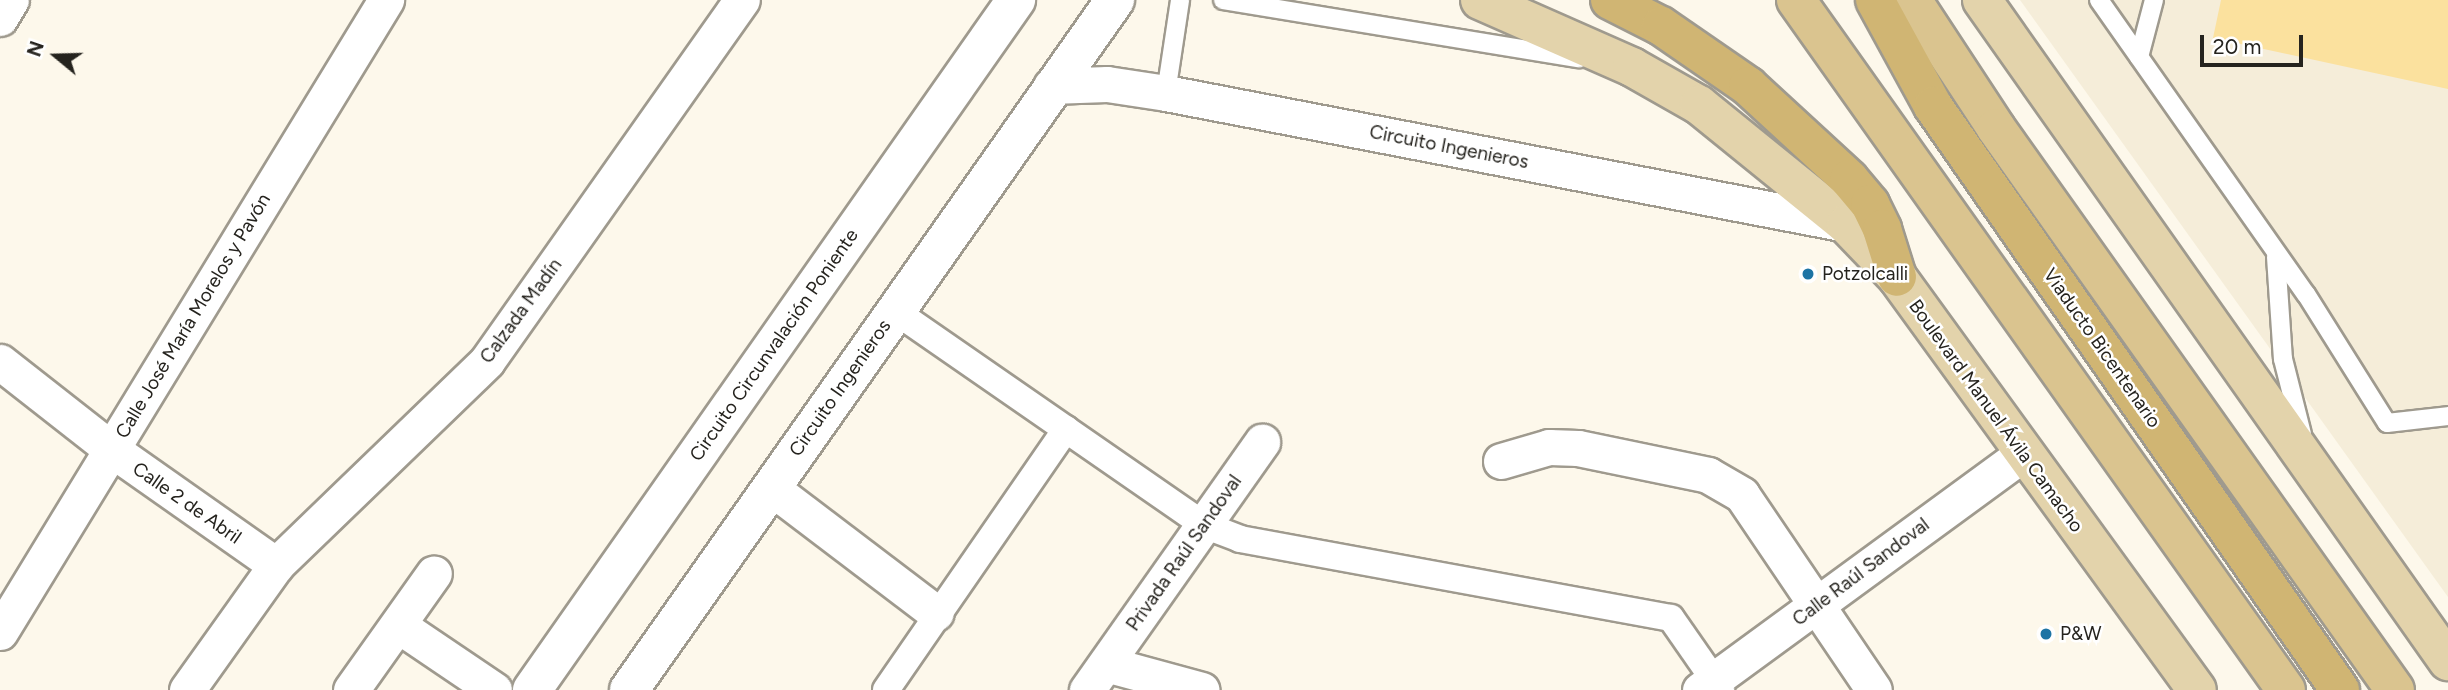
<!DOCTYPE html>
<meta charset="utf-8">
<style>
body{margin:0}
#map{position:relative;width:2448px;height:690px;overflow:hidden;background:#fdf8eb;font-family:Figtree,sans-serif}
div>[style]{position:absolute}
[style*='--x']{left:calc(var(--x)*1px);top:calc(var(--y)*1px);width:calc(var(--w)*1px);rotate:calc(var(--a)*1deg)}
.built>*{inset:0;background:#f5edd9}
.building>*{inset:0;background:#fbe19e}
.roads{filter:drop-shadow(2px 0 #9f9a8e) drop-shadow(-2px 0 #9f9a8e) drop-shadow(0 2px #9f9a8e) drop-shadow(0 -2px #9f9a8e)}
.service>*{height:18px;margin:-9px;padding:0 9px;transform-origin:9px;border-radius:9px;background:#fff}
.pedestrian>*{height:26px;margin:-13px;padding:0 13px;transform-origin:13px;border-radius:13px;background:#fff}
.minor>*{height:35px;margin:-17.5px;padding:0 17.5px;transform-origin:17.5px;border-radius:17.5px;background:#fff}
.secondary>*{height:38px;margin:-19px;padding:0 19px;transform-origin:19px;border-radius:19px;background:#fff}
.primary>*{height:38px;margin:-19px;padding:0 19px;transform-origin:19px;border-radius:19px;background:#e3d3ab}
.trunk>*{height:38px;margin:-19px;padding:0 19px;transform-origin:19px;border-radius:19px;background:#dac48f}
.motorway>*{height:38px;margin:-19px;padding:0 19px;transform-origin:19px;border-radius:19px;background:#d0b573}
.dots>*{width:19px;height:19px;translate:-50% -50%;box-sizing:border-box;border:4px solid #fff;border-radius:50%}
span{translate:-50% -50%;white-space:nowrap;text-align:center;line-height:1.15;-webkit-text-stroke:5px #fff;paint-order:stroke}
.street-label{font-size:19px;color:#25231e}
.poi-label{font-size:19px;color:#25231e}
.left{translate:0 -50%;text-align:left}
.north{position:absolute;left:21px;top:21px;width:70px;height:70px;-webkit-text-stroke:5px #fff;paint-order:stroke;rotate:289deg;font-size:19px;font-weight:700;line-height:28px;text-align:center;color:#25231e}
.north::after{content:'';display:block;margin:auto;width:24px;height:32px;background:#25231e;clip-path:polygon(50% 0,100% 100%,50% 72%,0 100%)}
.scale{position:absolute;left:2200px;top:35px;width:103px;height:32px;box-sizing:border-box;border:4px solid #25231e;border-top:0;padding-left:9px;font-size:21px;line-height:24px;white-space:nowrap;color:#25231e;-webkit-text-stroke:5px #fff;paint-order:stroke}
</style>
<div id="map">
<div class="built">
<i style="clip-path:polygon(2020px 0,2448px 0,2448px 597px)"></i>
</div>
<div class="building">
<i style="clip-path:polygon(2221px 0,2448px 0,2448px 89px,2213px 38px)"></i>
</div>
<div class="roads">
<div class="service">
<i style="--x:1223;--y:0;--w:361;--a:9.3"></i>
<i style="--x:2099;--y:0;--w:360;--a:54.9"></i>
<i style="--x:2306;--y:294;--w:152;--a:57.9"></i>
<i style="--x:2387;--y:423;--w:61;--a:-6.5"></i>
<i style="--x:2139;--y:57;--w:59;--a:-75.3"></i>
<i style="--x:1166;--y:93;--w:94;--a:-81.4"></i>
<i style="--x:2276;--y:257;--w:102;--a:86.1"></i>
<i style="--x:2283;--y:359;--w:77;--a:75.8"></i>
</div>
<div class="pedestrian">
<i style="--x:895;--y:311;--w:376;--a:34.7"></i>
<i style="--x:1204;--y:525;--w:39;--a:21"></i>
<i style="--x:1240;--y:539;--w:438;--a:10.4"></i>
<i style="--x:1671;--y:618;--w:88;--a:55.2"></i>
<i style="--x:886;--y:690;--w:317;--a:-55.4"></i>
</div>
<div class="minor">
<i style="--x:0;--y:18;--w:21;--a:-59"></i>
<i style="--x:1051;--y:86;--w:56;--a:-2"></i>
<i style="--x:1107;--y:84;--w:60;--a:8.7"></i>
<i style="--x:1166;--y:93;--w:693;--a:10.9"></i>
<i style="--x:0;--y:362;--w:141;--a:38.1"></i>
<i style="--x:111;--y:449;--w:202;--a:35.1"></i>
<i style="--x:1501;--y:461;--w:50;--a:-16.3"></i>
<i style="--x:1549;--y:447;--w:29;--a:2"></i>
<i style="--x:1578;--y:448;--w:133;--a:11.7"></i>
<i style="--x:1708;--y:475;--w:39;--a:30"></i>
<i style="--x:1742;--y:495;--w:235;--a:55.9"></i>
<i style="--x:770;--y:487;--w:208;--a:37.2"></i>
<i style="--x:398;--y:625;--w:116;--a:34.1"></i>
<i style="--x:0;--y:632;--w:741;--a:-58.59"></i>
<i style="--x:1106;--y:664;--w:99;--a:15.2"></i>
<i style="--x:187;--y:690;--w:153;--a:-54.5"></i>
<i style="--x:276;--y:565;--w:293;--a:-44"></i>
<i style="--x:487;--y:361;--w:442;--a:-54.8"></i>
<i style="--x:351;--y:690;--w:143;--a:-54.6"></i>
<i style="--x:1087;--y:690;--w:304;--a:-54.8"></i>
<i style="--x:1700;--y:690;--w:400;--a:-36.2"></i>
</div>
<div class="secondary">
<i style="--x:532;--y:690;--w:843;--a:-54.95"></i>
<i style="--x:629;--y:690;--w:844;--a:-54.84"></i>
</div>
<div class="primary">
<i style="--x:1480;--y:0;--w:166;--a:23.8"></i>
<i style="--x:1632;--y:67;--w:77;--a:29.6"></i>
<i style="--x:1699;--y:105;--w:189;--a:39"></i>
<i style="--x:1846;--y:224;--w:74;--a:46.1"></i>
<i style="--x:1897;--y:277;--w:510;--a:54.01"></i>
<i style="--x:1982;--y:0;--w:809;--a:54.82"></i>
</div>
<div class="trunk">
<i style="--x:1796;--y:0;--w:846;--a:54.62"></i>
<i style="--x:1912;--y:0;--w:153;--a:56.7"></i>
<i style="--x:1996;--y:128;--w:689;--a:54.63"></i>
</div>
<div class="motorway">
<i style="--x:1610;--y:0;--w:57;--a:27"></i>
<i style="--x:1661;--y:26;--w:106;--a:34.6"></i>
<i style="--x:1748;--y:86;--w:137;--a:42.6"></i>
<i style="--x:1849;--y:179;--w:33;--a:50"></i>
<i style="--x:1870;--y:204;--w:28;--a:64"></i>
<i style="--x:1882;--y:229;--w:50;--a:72.6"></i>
<i style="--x:1875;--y:0;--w:121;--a:61.3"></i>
<i style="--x:1933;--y:106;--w:712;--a:55.13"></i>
</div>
</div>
<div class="dots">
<i style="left:1808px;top:274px;background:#1d74a4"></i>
<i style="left:2046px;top:634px;background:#1d74a4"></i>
</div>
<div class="street-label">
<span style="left:1449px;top:147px;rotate:11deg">Circuito Ingenieros</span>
<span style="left:521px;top:311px;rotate:-54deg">Calzada Madín</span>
<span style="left:193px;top:316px;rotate:-59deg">Calle José María Morelos y Pavón</span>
<span style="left:774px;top:345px;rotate:-55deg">Circuito Circunvalación Poniente</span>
<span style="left:2102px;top:348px;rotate:55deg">Viaducto Bicentenario</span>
<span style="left:840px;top:388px;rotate:-55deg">Circuito Ingenieros</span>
<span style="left:1996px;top:416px;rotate:54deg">Boulevard Manuel Ávila Camacho</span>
<span style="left:187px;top:503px;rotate:35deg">Calle 2 de Abril</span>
<span style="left:1184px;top:553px;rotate:-55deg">Privada Raúl Sandoval</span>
<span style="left:1861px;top:572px;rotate:-37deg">Calle Raúl Sandoval</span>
</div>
<div class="poi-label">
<span class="left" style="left:1822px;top:274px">Potzolcalli</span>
<span class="left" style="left:2060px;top:634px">P&amp;W</span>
</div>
<div class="north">N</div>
<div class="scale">20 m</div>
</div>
